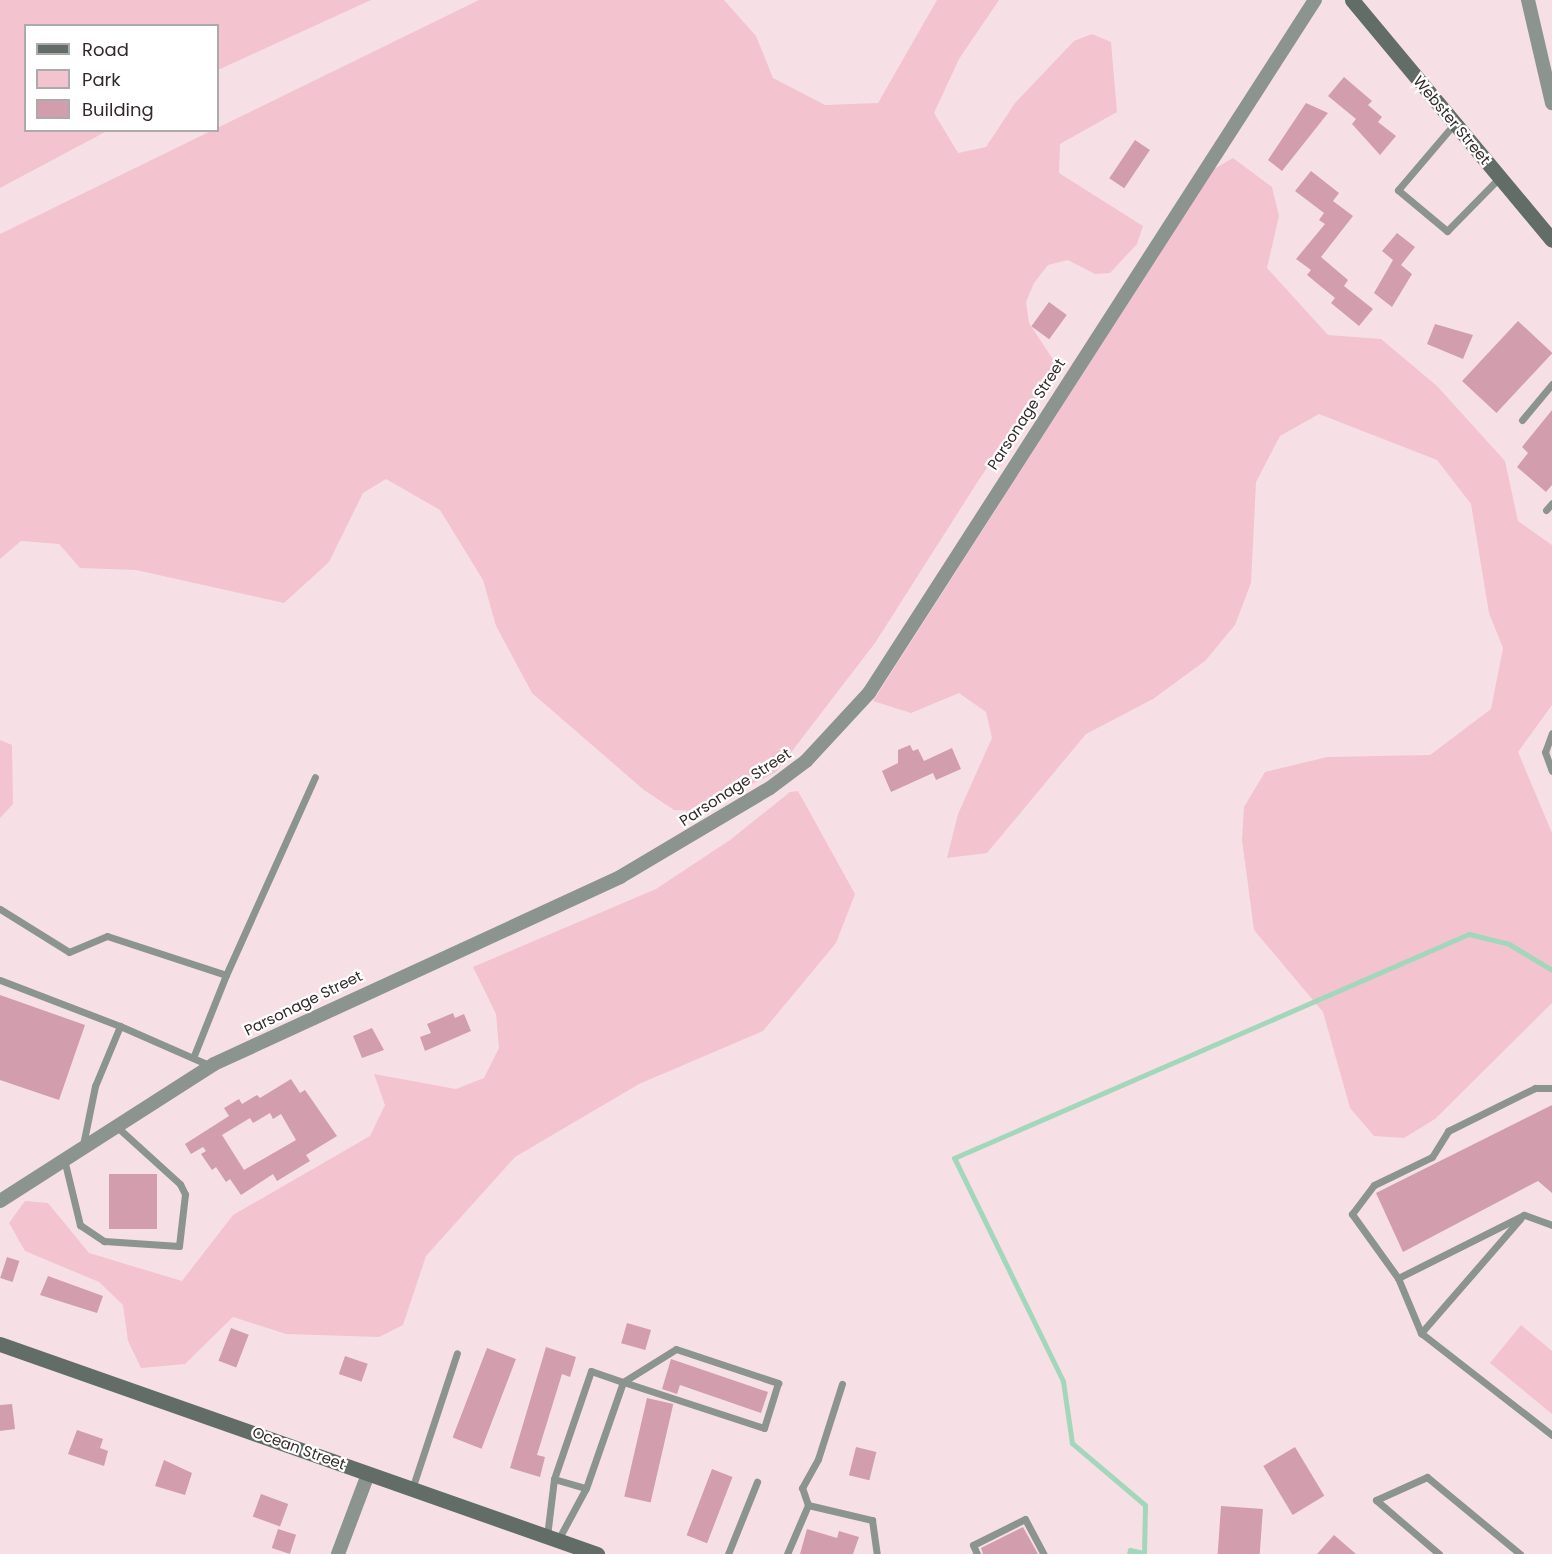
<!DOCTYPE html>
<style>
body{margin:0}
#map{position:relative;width:1552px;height:1554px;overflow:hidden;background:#f6e0e6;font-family:Poppins,sans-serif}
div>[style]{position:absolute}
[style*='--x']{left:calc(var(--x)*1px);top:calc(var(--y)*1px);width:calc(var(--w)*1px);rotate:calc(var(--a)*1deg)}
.green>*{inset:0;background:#f4c3d0}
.stream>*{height:5px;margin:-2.5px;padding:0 2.5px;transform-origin:2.5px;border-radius:2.5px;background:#a2d7bc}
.building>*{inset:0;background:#d29dac;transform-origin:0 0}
.lane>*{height:7px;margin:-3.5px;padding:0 3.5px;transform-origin:3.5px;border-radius:3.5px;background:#8c9490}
.street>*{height:14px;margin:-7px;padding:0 7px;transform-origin:7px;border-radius:7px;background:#8c9490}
.secondary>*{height:15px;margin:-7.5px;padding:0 7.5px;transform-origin:7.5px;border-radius:7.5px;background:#616d66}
span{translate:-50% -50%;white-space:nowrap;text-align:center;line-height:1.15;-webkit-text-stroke:4.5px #fff;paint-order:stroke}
.street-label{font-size:15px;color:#332a2c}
.legend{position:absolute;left:24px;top:24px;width:195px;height:108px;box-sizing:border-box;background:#fff;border:2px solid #adaaab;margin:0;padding:8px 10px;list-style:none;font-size:18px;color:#332a2c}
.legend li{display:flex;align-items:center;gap:12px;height:30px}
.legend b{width:30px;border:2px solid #adaaab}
</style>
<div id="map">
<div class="green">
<i style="clip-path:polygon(0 0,371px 0,218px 70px,218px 26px,26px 26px,26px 130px,107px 131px,0 188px)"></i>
<i style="clip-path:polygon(479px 0,724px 0,756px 36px,773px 78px,825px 105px,878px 103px,937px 0,999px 0,959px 59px,934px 113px,958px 153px,986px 147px,1015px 103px,1074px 41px,1092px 34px,1111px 42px,1117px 112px,1060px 144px,1059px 173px,1143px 226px,1137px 244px,1110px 273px,1095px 274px,1068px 260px,1048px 265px,1034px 283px,1026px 302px,1029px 323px,1058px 367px,980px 478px,875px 643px,776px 772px,697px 811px,674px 810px,644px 790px,532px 693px,496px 626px,483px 580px,440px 510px,386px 479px,363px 493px,329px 562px,284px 603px,136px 570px,80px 568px,59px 544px,21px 541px,0 559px,0 234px)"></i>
<i style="clip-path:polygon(1233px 158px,1272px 187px,1279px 216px,1267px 268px,1328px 335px,1381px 339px,1437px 386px,1505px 461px,1518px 521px,1552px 545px,1552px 705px,1518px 752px,1552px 833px,1552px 1003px,1435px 1119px,1404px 1138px,1374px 1136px,1350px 1108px,1323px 1012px,1254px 930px,1242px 840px,1244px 807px,1265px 772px,1327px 757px,1430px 755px,1491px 709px,1503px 648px,1489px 613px,1471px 504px,1437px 460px,1319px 414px,1280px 436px,1256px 482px,1251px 583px,1235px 625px,1205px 661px,1153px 699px,1086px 734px,987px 853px,947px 858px,958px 814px,992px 738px,986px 712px,959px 693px,911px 713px,873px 701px,1214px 169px)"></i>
<i style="clip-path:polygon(0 740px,12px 745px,13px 804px,0 818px)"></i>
<i style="clip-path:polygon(798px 791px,855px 894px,836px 943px,763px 1031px,639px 1084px,515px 1157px,426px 1256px,403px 1325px,379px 1337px,286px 1334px,233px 1317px,185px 1364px,141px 1368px,128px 1341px,123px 1305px,99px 1282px,25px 1251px,9px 1223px,25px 1201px,48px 1203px,89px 1253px,182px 1281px,233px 1215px,370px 1136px,385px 1105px,374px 1074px,456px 1089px,484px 1078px,499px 1048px,496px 1014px,473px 967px,656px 889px,730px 840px,790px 792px)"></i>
<i style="clip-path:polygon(1521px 1325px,1552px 1351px,1552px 1414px,1490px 1363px)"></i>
</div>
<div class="stream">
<i style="--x:1129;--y:1554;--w:4;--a:-76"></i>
<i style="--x:1130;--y:1550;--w:14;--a:12"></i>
<i style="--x:1144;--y:1553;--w:48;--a:-88.8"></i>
<i style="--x:1145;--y:1505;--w:96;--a:-139.7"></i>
<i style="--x:1072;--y:1443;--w:63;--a:-98.3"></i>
<i style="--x:1063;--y:1381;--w:248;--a:-116"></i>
<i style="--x:954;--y:1158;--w:562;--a:-23.51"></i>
<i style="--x:1469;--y:934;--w:41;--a:14"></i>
<i style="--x:1509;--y:944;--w:50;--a:31.2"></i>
</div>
<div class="building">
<i style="clip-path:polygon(1344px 77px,1372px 101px,1368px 105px,1382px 117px,1378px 122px,1396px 136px,1380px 155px,1352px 124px,1356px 119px,1328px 96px)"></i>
<i style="clip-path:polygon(1306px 103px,1328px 113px,1282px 171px,1268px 160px)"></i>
<i style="left:1135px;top:140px;width:18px;height:46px;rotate:34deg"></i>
<i style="clip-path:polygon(1311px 171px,1339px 193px,1333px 201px,1353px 216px,1321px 257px,1348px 280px,1344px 286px,1373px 309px,1359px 326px,1331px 303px,1335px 298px,1307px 275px,1311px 270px,1296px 259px,1325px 224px,1319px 220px,1324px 213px,1295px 191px)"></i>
<i style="clip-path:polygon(1397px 233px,1415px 247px,1401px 265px,1412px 274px,1392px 307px,1374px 293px,1393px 260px,1382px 251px)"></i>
<i style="left:1049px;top:302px;width:22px;height:30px;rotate:36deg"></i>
<i style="left:1518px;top:321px;width:47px;height:82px;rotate:43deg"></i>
<i style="clip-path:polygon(1435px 324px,1473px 335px,1463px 359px,1427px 344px)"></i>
<i style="clip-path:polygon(1552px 410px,1552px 485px,1546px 492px,1517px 467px,1528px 453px,1522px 447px)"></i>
<i style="clip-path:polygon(910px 745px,913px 751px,918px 749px,924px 761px,952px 748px,961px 769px,936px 780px,933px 773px,891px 792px,882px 771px,898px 763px,898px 750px)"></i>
<i style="clip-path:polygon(0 995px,85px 1025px,59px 1100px,0 1080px)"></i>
<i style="clip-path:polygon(453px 1013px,455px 1018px,464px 1014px,471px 1031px,425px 1051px,420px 1037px,431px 1033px,427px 1024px)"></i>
<i style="clip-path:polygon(372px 1028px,384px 1050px,362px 1058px,353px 1036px)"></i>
<i style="clip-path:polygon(evenodd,291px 1079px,300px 1093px,305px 1090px,337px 1136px,306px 1155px,310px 1161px,277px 1181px,273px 1174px,241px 1195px,230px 1179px,226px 1182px,216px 1167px,212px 1170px,201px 1154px,206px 1151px,203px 1147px,191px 1154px,185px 1144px,229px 1116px,224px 1108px,239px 1099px,242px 1104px,257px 1095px,260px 1098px,291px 1079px,270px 1113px,273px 1119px,281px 1114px,296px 1140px,244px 1170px,222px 1135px,250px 1118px,253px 1123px,270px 1113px)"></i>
<i style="clip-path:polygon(1552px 1105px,1552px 1193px,1538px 1181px,1403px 1252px,1376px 1193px)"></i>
<i style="left:109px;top:1174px;width:48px;height:55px"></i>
<i style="left:7px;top:1257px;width:13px;height:22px;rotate:18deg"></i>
<i style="clip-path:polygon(48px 1276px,103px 1296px,97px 1313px,40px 1295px)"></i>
<i style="left:627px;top:1323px;width:25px;height:21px;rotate:16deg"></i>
<i style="left:231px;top:1328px;width:19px;height:35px;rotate:21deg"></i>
<i style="clip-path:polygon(546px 1347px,576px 1357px,570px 1377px,562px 1374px,537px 1455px,545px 1457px,540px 1477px,510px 1468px)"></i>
<i style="left:487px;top:1348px;width:31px;height:96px;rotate:21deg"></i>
<i style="left:345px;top:1356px;width:24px;height:19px;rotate:19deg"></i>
<i style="clip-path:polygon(671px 1359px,768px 1392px,761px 1413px,680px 1385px,677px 1394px,662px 1389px)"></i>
<i style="left:647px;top:1398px;width:27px;height:101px;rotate:13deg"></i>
<i style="clip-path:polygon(12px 1404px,15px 1429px,0 1431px,0 1405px)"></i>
<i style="clip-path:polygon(77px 1430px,103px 1439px,100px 1448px,108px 1451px,104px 1466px,68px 1454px)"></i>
<i style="left:856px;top:1447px;width:21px;height:29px;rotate:14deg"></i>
<i style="left:1295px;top:1447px;width:57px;height:37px;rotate:59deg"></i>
<i style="clip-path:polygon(164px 1460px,192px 1473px,185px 1495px,155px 1486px)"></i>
<i style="left:712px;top:1469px;width:22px;height:71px;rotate:21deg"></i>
<i style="left:261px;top:1494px;width:29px;height:24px;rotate:20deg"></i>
<i style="left:1221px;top:1506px;width:42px;height:48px;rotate:4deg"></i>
<i style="clip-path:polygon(1023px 1527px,1038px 1554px,983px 1554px,981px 1548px)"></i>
<i style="left:278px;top:1529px;width:19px;height:20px;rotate:18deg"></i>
<i style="clip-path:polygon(807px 1529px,837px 1538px,839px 1531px,859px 1537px,853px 1554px,800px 1554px)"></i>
<i style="clip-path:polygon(1334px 1535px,1356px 1554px,1317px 1554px)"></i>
</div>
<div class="lane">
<i style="--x:1455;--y:123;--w:88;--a:130.4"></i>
<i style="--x:1398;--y:190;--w:64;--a:39.9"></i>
<i style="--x:1447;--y:231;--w:76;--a:-45.5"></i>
<i style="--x:1522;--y:420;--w:47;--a:-50.2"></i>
<i style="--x:1546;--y:510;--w:9;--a:-49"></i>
<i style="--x:1552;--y:733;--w:20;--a:110"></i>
<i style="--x:1545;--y:752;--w:20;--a:70"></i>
<i style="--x:0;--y:909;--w:81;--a:31.9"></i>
<i style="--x:69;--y:952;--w:41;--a:-22.8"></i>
<i style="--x:107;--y:936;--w:125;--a:18.1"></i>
<i style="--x:226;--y:975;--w:89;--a:111.7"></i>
<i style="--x:226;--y:975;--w:217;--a:-65.8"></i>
<i style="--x:0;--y:980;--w:129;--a:21"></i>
<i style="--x:120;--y:1026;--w:65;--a:112.6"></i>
<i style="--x:95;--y:1086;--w:60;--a:101.5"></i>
<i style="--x:120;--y:1026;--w:99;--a:23.7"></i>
<i style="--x:64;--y:1159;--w:68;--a:76.4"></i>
<i style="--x:80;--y:1225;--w:29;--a:34"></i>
<i style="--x:104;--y:1241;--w:75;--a:3.8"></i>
<i style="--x:179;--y:1246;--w:52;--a:-83.4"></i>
<i style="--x:185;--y:1194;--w:11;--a:-117"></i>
<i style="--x:180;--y:1184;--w:88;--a:-137.8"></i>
<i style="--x:1552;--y:1225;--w:30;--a:-160"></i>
<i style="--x:1524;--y:1215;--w:141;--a:153.4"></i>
<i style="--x:1398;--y:1278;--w:60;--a:67.3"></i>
<i style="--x:1421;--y:1333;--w:166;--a:37.9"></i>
<i style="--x:1398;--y:1278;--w:79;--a:-125.7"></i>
<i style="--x:1352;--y:1214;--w:36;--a:-53"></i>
<i style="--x:1374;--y:1185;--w:64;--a:-25.8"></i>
<i style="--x:1432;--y:1157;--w:31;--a:-58"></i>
<i style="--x:1448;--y:1131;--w:97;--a:-26.3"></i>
<i style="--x:1535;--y:1088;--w:17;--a:0"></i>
<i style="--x:1421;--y:1333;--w:151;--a:-49"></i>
<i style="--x:676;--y:1349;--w:108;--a:18.4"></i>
<i style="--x:778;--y:1383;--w:47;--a:107.3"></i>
<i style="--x:764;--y:1428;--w:148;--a:-161.9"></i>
<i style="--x:623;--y:1382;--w:62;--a:-31.9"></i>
<i style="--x:554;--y:1479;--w:33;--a:16"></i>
<i style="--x:412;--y:1489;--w:143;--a:-71.7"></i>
<i style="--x:808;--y:1505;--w:18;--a:-109"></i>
<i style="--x:802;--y:1488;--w:33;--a:-61"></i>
<i style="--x:818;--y:1459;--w:79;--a:-72.3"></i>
<i style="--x:547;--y:1536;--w:57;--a:-83"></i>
<i style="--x:554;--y:1479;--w:114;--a:-71.1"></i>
<i style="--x:591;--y:1371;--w:34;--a:19"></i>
<i style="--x:623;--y:1382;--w:112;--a:109.2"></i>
<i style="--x:586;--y:1488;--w:59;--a:118.3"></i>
<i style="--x:728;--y:1554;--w:78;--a:-68.1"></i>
<i style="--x:787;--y:1554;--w:53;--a:-66.8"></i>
<i style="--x:808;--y:1505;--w:66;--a:13.2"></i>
<i style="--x:872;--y:1520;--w:34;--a:82"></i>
<i style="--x:977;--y:1554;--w:10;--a:-114"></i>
<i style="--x:973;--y:1545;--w:58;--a:-26.6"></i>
<i style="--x:1025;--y:1519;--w:40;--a:62"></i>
<i style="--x:1439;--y:1554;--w:83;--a:-139.4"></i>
<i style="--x:1376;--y:1500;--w:56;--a:-24.3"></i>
<i style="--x:1427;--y:1477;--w:121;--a:39.6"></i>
</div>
<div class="street">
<i style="--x:1528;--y:0;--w:106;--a:76.9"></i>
<i style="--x:0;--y:1201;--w:254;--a:-32.6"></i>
<i style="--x:214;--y:1064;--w:447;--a:-24.7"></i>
<i style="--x:620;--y:877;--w:174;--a:-30.7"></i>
<i style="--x:770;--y:788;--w:45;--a:-36.9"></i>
<i style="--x:806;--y:761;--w:93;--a:-47.2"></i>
<i style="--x:869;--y:693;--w:824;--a:-57.24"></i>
<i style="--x:338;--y:1554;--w:85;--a:-69.4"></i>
</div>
<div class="secondary">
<i style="--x:1352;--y:0;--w:312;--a:50.2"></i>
<i style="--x:0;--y:1344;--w:633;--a:19.38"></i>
</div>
<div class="street-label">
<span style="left:1452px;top:120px;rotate:50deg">Webster Street</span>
<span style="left:1026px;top:414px;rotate:-57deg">Parsonage Street</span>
<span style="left:735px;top:787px;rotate:-33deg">Parsonage Street</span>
<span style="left:303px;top:1003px;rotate:-26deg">Parsonage Street</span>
<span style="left:299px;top:1448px;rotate:20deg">Ocean Street</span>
</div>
<ul class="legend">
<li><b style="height:8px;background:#616d66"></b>Road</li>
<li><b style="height:16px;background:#f4c3d0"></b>Park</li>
<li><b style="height:16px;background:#d29dac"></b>Building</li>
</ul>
</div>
